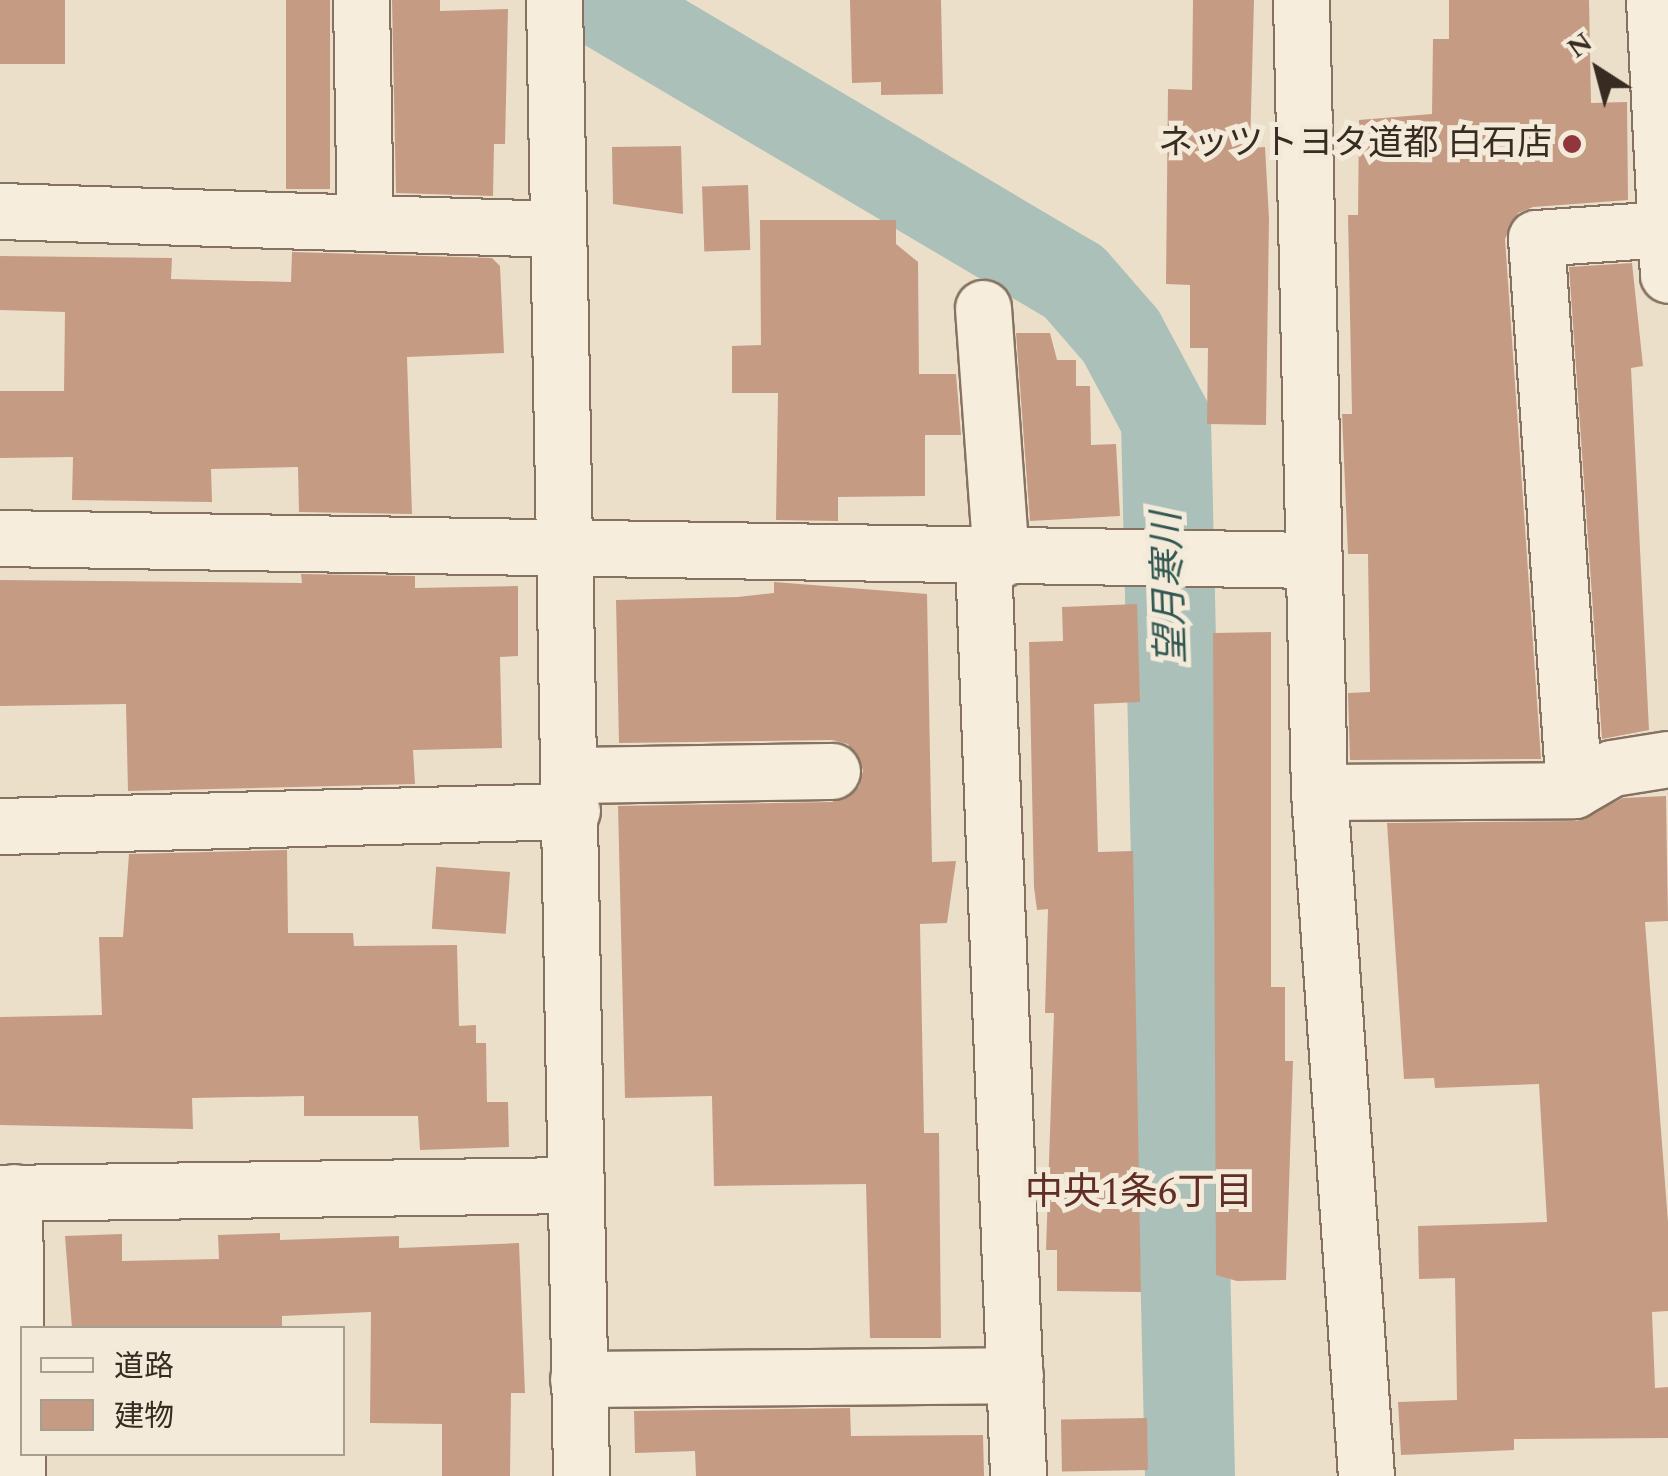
<!DOCTYPE html>
<meta charset="utf-8">
<style>
body{margin:0}
#map{position:relative;width:1668px;height:1476px;overflow:hidden;background:#ebdfca;font-family:Spectral,"Noto Sans JP",serif}
div>[style]{position:absolute}
[style*='--x']{left:calc(var(--x)*1px);top:calc(var(--y)*1px);width:calc(var(--w)*1px);rotate:calc(var(--a)*1deg)}
.river>*{height:90px;margin:-45px;padding:0 45px;transform-origin:45px;border-radius:45px;background:#aac0b8}
.building>*{inset:0;background:#c69b84;transform-origin:0 0}
.roads{filter:drop-shadow(2px 0 #867260) drop-shadow(-2px 0 #867260) drop-shadow(0 2px #867260) drop-shadow(0 -2px #867260)}
.minor>*{height:55px;margin:-27.5px;padding:0 27.5px;transform-origin:27.5px;border-radius:27.5px;background:#f6eddd}
.dots>*{width:28px;height:28px;translate:-50% -50%;box-sizing:border-box;border:5px solid #f3ead9;border-radius:50%}
span{translate:-50% -50%;white-space:nowrap;text-align:center;line-height:1.15;-webkit-text-stroke:10px #f3ead9;paint-order:stroke}
.poi-label{font-size:35px;color:#382b22}
.right{translate:-100% -50%;text-align:right}
.water-label{font-size:38px;color:#335752;font-style:italic}
.neighbourhood-label{font-size:38px;color:#612e25}
.legend{position:absolute;left:20px;top:1326px;width:325px;height:130px;box-sizing:border-box;background:#f3ead9;border:2px solid #a89e90;margin:0;padding:12px 18px;list-style:none;font-size:30px;color:#382b22}
.legend li{display:flex;align-items:center;gap:20px;height:50px}
.legend b{width:50px;border:2px solid #a89e90}
.north{position:absolute;left:1548px;top:20px;width:100px;height:100px;-webkit-text-stroke:8px #f3ead9;paint-order:stroke;rotate:324deg;font-size:28px;font-weight:700;line-height:40px;text-align:center;color:#382b22}
.north::after{content:'';display:block;margin:auto;width:35px;height:45px;background:#382b22;clip-path:polygon(50% 0,100% 100%,50% 72%,0 100%)}
</style>
<div id="map">
<div class="river">
<i style="--x:597;--y:0;--w:554;--a:30.59"></i>
<i style="--x:1074;--y:282;--w:72;--a:49"></i>
<i style="--x:1121;--y:336;--w:95;--a:61.8"></i>
<i style="--x:1166;--y:420;--w:1056;--a:88.7"></i>
</div>
<div class="building">
<i style="left:0;top:0;width:65px;height:64px"></i>
<i style="left:286px;top:0;width:44px;height:189px"></i>
<i style="clip-path:polygon(392px 0,440px 0,440px 11px,508px 9px,505px 144px,494px 144px,493px 196px,396px 193px)"></i>
<i style="clip-path:polygon(850px 0,941px 0,943px 94px,881px 95px,881px 82px,852px 83px)"></i>
<i style="clip-path:polygon(1193px 0,1254px 0,1250px 148px,1265px 147px,1269px 218px,1266px 425px,1207px 424px,1208px 348px,1190px 348px,1190px 285px,1166px 284px,1168px 89px,1192px 90px)"></i>
<i style="clip-path:polygon(1449px 0,1589px 0,1591px 103px,1627px 102px,1628px 200px,1533px 207px,1518px 213px,1505px 239px,1541px 759px,1350px 760px,1348px 693px,1370px 692px,1368px 554px,1348px 554px,1342px 414px,1352px 414px,1348px 215px,1358px 215px,1359px 120px,1432px 114px,1433px 39px,1449px 39px)"></i>
<i style="clip-path:polygon(681px 146px,683px 214px,613px 204px,612px 147px)"></i>
<i style="left:748px;top:185px;width:65px;height:46px;rotate:88deg"></i>
<i style="clip-path:polygon(760px 220px,896px 220px,896px 244px,918px 262px,919px 374px,956px 374px,961px 435px,925px 435px,925px 496px,838px 497px,838px 521px,776px 520px,778px 393px,732px 393px,732px 346px,761px 345px)"></i>
<i style="clip-path:polygon(292px 252px,492px 258px,500px 266px,504px 353px,407px 357px,412px 514px,299px 512px,298px 467px,211px 469px,212px 502px,72px 500px,73px 457px,0 458px,0 391px,64px 391px,65px 312px,0 310px,0 256px,172px 258px,171px 279px,291px 282px)"></i>
<i style="clip-path:polygon(1632px 263px,1643px 366px,1631px 368px,1649px 730px,1602px 739px,1569px 267px)"></i>
<i style="clip-path:polygon(1016px 333px,1050px 333px,1057px 360px,1076px 360px,1076px 386px,1090px 386px,1091px 445px,1116px 444px,1120px 516px,1030px 521px)"></i>
<i style="clip-path:polygon(301px 574px,415px 576px,415px 588px,518px 586px,518px 656px,500px 657px,502px 748px,413px 750px,415px 784px,128px 791px,126px 704px,0 706px,0 580px,302px 583px)"></i>
<i style="clip-path:polygon(774px 582px,927px 594px,932px 862px,956px 861px,947px 923px,920px 924px,924px 1133px,939px 1133px,941px 1338px,870px 1338px,866px 1184px,714px 1186px,712px 1096px,625px 1098px,618px 806px,832px 802px,859px 787px,863px 770px,848px 744px,832px 740px,619px 743px,616px 600px,738px 597px,774px 593px)"></i>
<i style="clip-path:polygon(1137px 604px,1140px 702px,1094px 704px,1098px 852px,1133px 851px,1141px 1292px,1057px 1291px,1057px 1250px,1046px 1250px,1054px 1013px,1045px 1013px,1048px 909px,1037px 910px,1034px 887px,1029px 642px,1063px 641px,1062px 607px)"></i>
<i style="clip-path:polygon(1271px 632px,1271px 987px,1285px 987px,1285px 1061px,1293px 1061px,1286px 1280px,1237px 1281px,1216px 1275px,1213px 633px)"></i>
<i style="clip-path:polygon(1666px 796px,1668px 921px,1645px 922px,1668px 1222px,1668px 1311px,1652px 1312px,1655px 1388px,1668px 1387px,1668px 1438px,1514px 1439px,1514px 1450px,1401px 1455px,1398px 1402px,1457px 1400px,1455px 1278px,1419px 1279px,1418px 1226px,1547px 1222px,1539px 1084px,1435px 1088px,1434px 1078px,1404px 1079px,1387px 823px,1577px 821px,1623px 798px)"></i>
<i style="clip-path:polygon(287px 850px,288px 933px,353px 933px,354px 946px,457px 945px,459px 1026px,476px 1025px,476px 1043px,486px 1043px,487px 1102px,508px 1102px,509px 1147px,420px 1150px,418px 1116px,304px 1116px,304px 1096px,192px 1098px,193px 1129px,0 1125px,0 1017px,102px 1015px,99px 937px,123px 937px,129px 854px)"></i>
<i style="left:510px;top:872px;width:62px;height:74px;rotate:94deg"></i>
<i style="clip-path:polygon(280px 1233px,280px 1240px,399px 1236px,399px 1248px,519px 1243px,525px 1393px,511px 1393px,510px 1476px,442px 1476px,442px 1424px,370px 1423px,371px 1312px,282px 1316px,282px 1327px,72px 1328px,65px 1236px,122px 1234px,122px 1261px,219px 1259px,218px 1235px)"></i>
<i style="clip-path:polygon(850px 1408px,851px 1436px,983px 1435px,984px 1476px,696px 1476px,695px 1451px,635px 1453px,634px 1411px)"></i>
<i style="left:1147px;top:1418px;width:52px;height:86px;rotate:89deg"></i>
</div>
<div class="roads">
<div class="minor">
<i style="--x:361;--y:0;--w:222;--a:89"></i>
<i style="--x:554;--y:0;--w:1476;--a:88.95"></i>
<i style="--x:1301;--y:0;--w:792;--a:88.7"></i>
<i style="--x:1319;--y:792;--w:686;--a:86.07"></i>
<i style="--x:1654;--y:0;--w:275;--a:87.1"></i>
<i style="--x:0;--y:211;--w:557;--a:1.85"></i>
<i style="--x:983;--y:308;--w:252;--a:85.9"></i>
<i style="--x:0;--y:538;--w:1309;--a:0.96"></i>
<i style="--x:983;--y:559;--w:918;--a:87.81"></i>
<i style="--x:571;--y:775;--w:261;--a:-0.9"></i>
<i style="--x:1574;--y:790;--w:553;--a:-93.94"></i>
<i style="--x:1536;--y:238;--w:129;--a:-4"></i>
<i style="--x:1319;--y:792;--w:255;--a:-0.4"></i>
<i style="--x:1574;--y:790;--w:44;--a:-30.1"></i>
<i style="--x:1612;--y:768;--w:57;--a:-9.1"></i>
<i style="--x:0;--y:826;--w:572;--a:-1.5"></i>
<i style="--x:14;--y:1192;--w:284;--a:89.4"></i>
<i style="--x:0;--y:1193;--w:574;--a:-0.8"></i>
<i style="--x:578;--y:1379;--w:437;--a:-0.5"></i>
</div>
</div>
<div class="dots">
<i style="left:1572px;top:144px;background:#90363c"></i>
</div>
<div class="poi-label">
<span class="right" style="left:1552px;top:144px">ネッツトヨタ道都 白石店</span>
</div>
<div class="water-label">
<span style="left:1171px;top:588px;rotate:-92deg">望月寒川</span>
</div>
<div class="neighbourhood-label">
<span style="left:1139px;top:1194px">中央1条6丁目</span>
</div>
<ul class="legend">
<li><b style="height:12px;background:#f6eddd"></b>道路</li>
<li><b style="height:28px;background:#c69b84"></b>建物</li>
</ul>
<div class="north">N</div>
</div>
